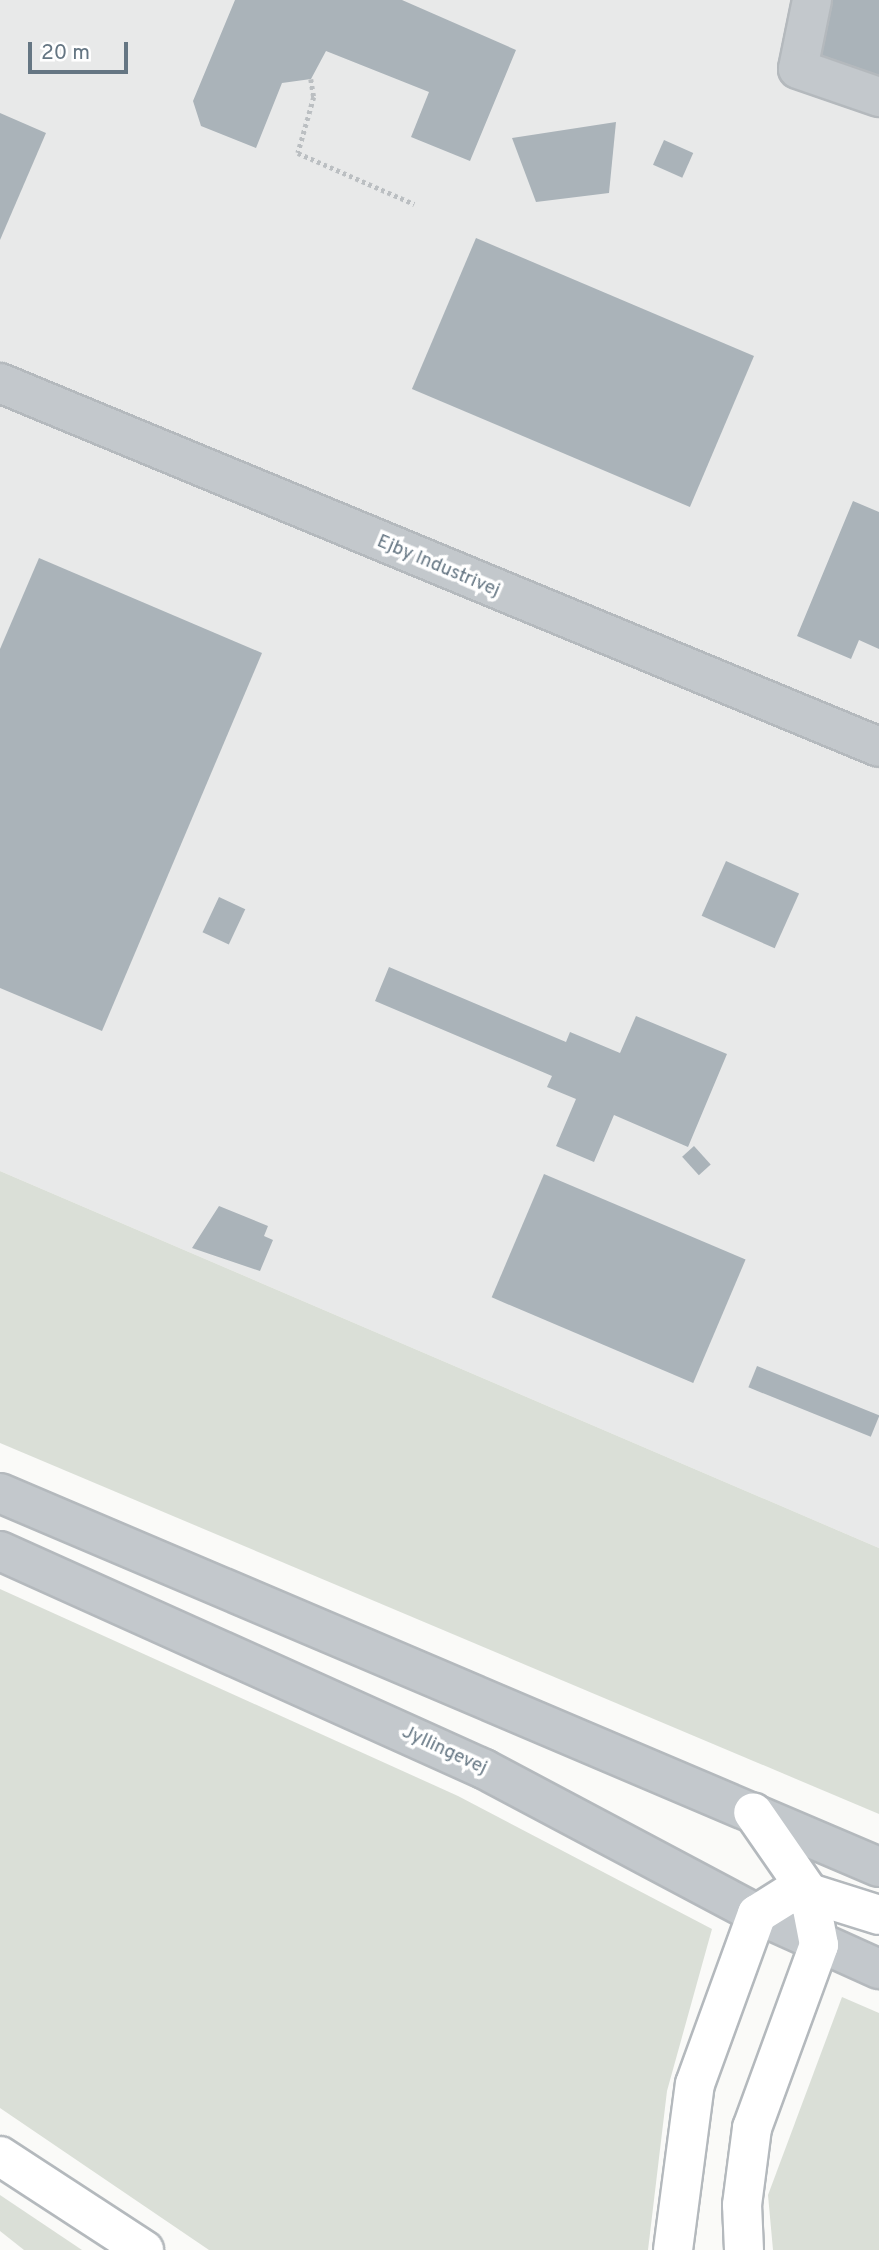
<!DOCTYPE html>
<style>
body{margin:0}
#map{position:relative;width:879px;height:2250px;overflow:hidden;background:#fafaf8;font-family:Overpass,sans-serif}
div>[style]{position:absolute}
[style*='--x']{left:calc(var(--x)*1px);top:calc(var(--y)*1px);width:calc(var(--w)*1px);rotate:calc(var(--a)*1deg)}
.built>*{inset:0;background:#e8e9e9}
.green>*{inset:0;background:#dadfd7}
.building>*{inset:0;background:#aab3b9;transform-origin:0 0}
.path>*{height:4.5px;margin-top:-2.25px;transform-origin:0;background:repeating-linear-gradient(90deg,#bbbfc2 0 3.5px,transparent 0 7px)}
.roads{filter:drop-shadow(2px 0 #b4b9bd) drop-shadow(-2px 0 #b4b9bd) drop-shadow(0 2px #b4b9bd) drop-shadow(0 -2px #b4b9bd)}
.minor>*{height:38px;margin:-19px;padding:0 19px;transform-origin:19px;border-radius:19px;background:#c3c8cc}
.highway>*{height:38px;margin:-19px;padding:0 19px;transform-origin:19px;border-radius:19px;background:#fff}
span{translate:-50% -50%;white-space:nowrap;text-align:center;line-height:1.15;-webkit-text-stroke:7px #fff;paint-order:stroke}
.street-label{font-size:19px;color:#657683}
.scale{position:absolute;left:28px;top:42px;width:100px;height:32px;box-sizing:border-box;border:4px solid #657683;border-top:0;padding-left:9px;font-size:21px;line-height:24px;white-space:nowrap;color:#657683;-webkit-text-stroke:5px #fff;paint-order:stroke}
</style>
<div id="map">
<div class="built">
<i style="clip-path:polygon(0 0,879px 0,879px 1548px,0 1171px)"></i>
</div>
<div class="green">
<i style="clip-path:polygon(0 1171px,879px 1548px,879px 1814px,0 1443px)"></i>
<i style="clip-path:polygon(0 1589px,458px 1796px,712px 1929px,667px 2091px,648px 2250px,209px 2250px,0 2108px)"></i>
<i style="clip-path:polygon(842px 1997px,879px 2013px,879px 2250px,773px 2250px,768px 2195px)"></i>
<i style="clip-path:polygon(0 2195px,82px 2250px,24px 2250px,0 2231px)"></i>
</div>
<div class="building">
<i style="clip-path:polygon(235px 0,402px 0,516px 50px,470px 161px,411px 137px,429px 92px,326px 51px,311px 79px,282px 83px,256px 148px,201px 126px,193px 101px)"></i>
<i style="clip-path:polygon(824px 0,879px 0,879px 85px,813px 58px)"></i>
<i style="clip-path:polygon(0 113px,46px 133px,0 240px)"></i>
<i style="clip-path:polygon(616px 122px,609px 193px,536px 202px,512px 138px)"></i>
<i style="left:664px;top:140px;width:32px;height:27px;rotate:24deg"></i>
<i style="left:476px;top:238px;width:302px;height:164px;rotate:23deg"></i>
<i style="clip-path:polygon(853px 501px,879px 512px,879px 649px,859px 640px,851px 659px,797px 636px)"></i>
<i style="clip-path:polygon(39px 558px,262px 653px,102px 1031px,0 988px,0 649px)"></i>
<i style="left:726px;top:861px;width:80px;height:60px;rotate:24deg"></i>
<i style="left:219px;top:897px;width:29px;height:39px;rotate:25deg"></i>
<i style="clip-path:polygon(389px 967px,566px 1042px,570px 1032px,620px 1053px,636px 1016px,727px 1054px,688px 1147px,614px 1115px,594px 1162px,556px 1146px,576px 1099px,547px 1087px,552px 1076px,375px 1001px)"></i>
<i style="left:694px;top:1146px;width:25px;height:16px;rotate:48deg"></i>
<i style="left:544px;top:1174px;width:219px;height:134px;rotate:23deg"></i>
<i style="clip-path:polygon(219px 1206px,268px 1226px,264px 1236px,273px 1240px,260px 1271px,192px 1248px)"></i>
<i style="left:757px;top:1366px;width:132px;height:23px;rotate:22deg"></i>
</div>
<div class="path">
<i style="--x:311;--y:79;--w:18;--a:81"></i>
<i style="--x:314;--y:97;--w:58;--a:105.9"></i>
<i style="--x:298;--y:153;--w:127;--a:23.7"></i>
</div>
<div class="roads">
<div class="minor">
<i style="--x:812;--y:0;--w:70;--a:101.5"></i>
<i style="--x:798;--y:69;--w:86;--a:19.1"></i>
<i style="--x:0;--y:383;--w:951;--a:22.49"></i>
<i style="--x:0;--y:1493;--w:955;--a:23.05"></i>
<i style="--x:0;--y:1551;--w:531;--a:24.25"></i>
<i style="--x:484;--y:1769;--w:309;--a:28"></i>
<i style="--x:757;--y:1914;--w:134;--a:24.3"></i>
</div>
<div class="highway">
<i style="--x:0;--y:2156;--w:172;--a:33.1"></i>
<i style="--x:673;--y:2250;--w:167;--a:-82.5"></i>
<i style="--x:695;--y:2084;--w:181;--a:-70"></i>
<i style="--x:757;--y:1914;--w:36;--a:-32"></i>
<i style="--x:788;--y:1895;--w:21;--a:-5"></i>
<i style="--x:809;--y:1893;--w:73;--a:17.4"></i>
<i style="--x:744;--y:2250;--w:45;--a:-92.5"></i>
<i style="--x:742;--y:2205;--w:78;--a:-82.6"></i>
<i style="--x:752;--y:2128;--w:195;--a:-69.9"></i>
<i style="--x:819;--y:1945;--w:53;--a:-100.9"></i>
<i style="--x:809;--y:1893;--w:98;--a:-124.7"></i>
</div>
</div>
<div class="street-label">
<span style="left:438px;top:567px;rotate:23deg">Ejby Industrivej</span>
<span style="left:444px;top:1751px;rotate:25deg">Jyllingevej</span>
</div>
<div class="scale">20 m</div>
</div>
